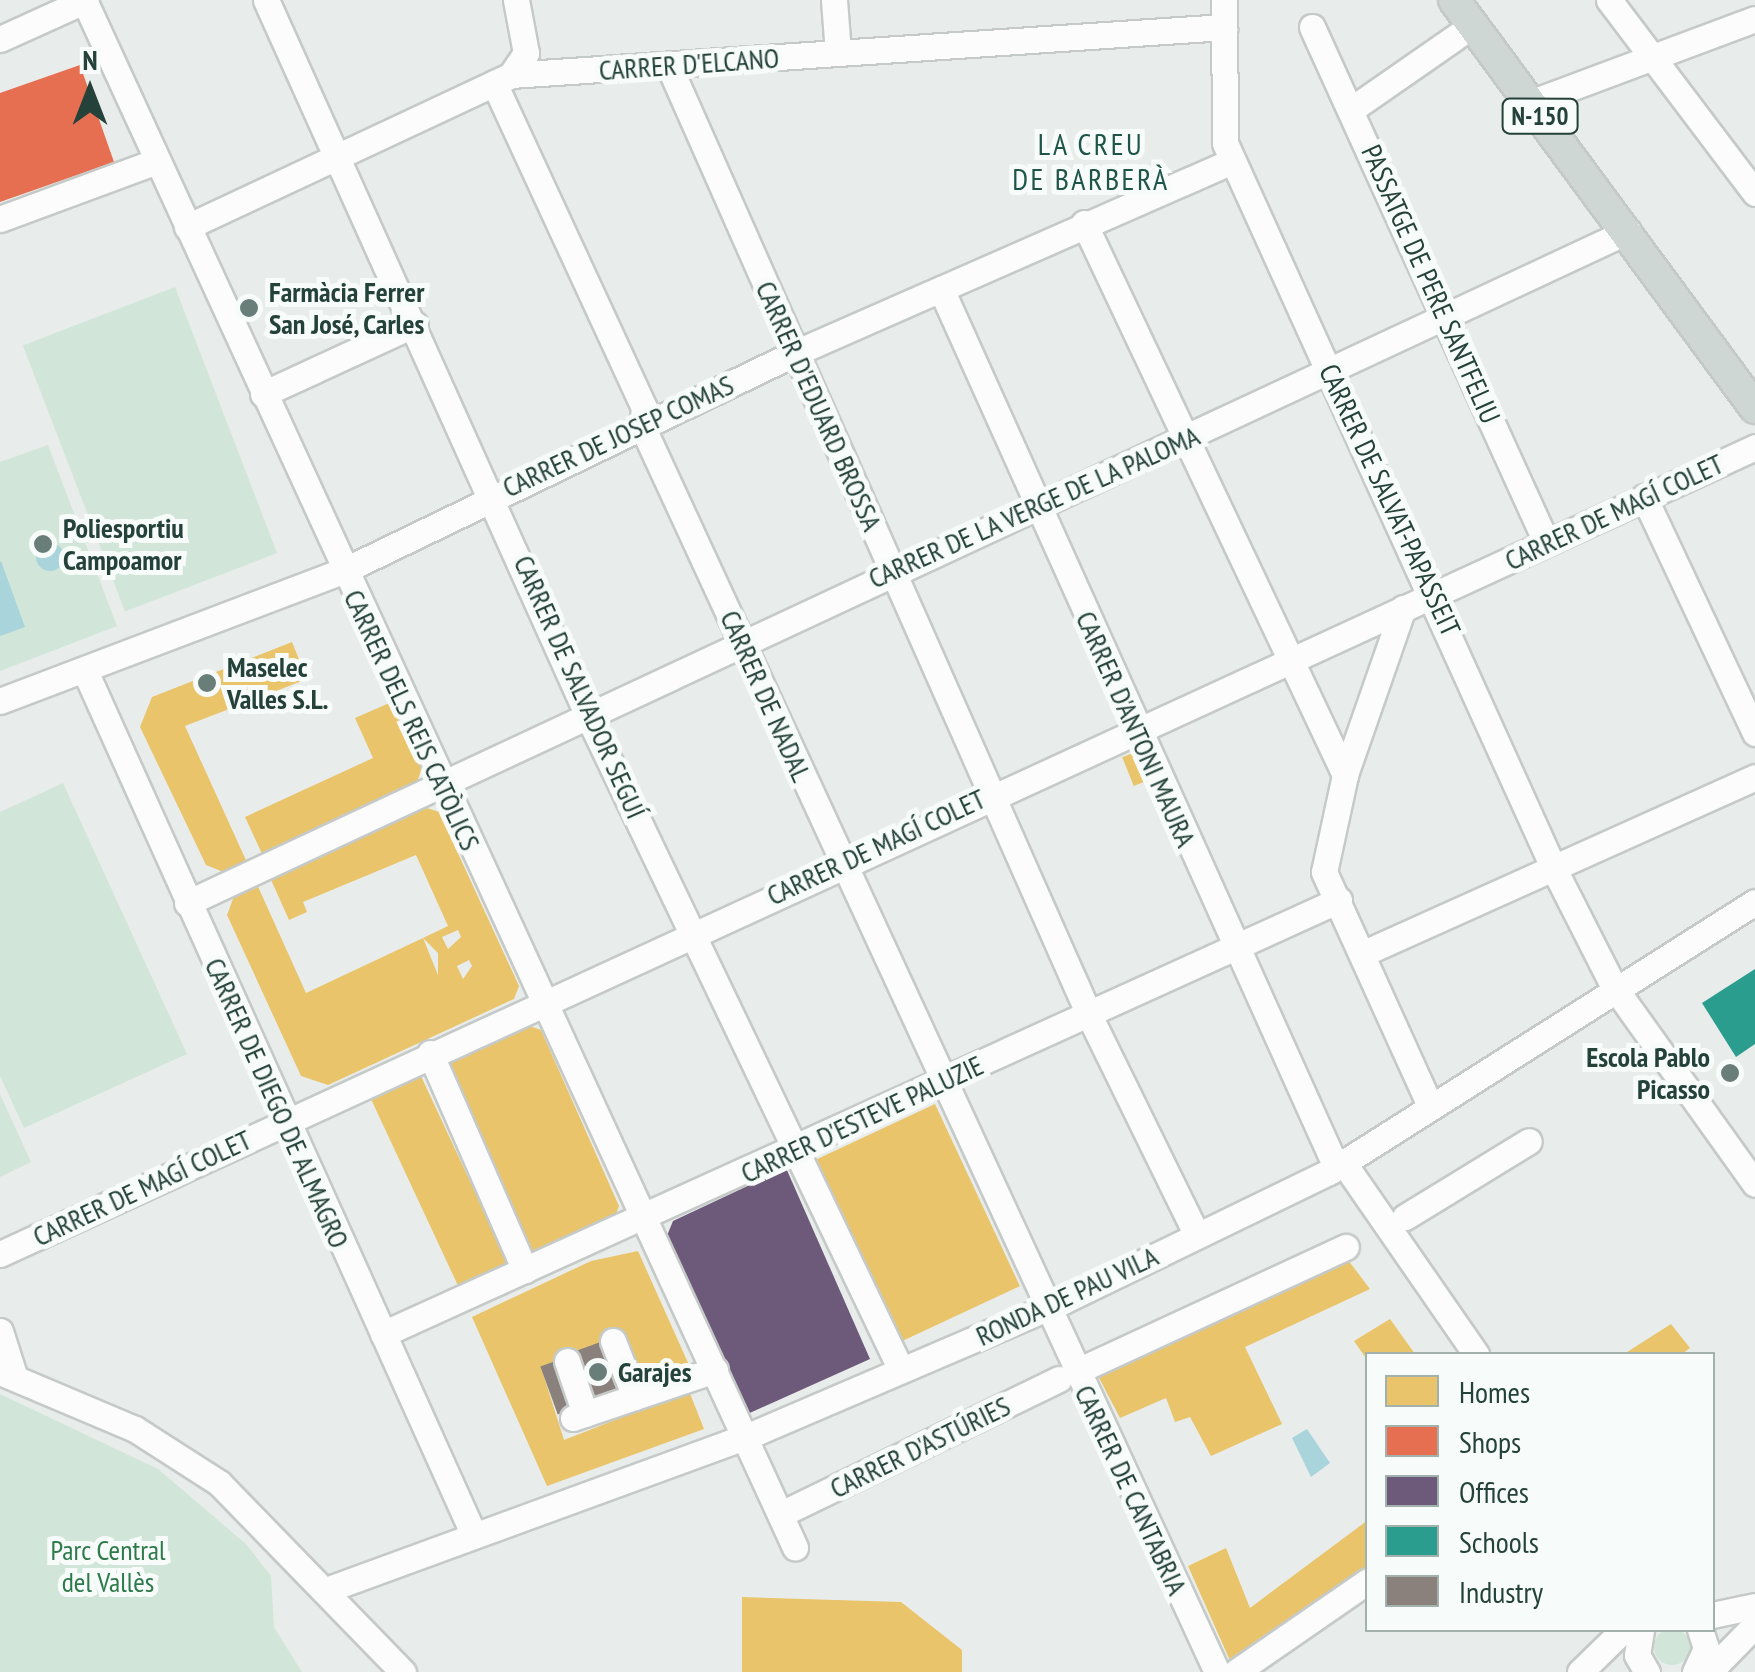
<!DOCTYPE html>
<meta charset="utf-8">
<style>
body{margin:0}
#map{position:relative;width:1755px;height:1672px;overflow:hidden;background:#e8edeb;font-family:"PT Sans Narrow",sans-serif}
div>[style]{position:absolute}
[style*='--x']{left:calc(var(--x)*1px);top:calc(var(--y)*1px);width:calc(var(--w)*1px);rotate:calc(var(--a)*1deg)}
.green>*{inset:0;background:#d1e6d8;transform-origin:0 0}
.round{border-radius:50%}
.water>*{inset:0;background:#a9d4db}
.homes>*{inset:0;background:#e9c46a;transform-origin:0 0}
.shops>*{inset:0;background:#e76f51}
.offices>*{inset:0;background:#6d597a}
.schools>*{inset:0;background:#2a9d8f}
.industry>*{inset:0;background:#8a817c;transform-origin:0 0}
.roads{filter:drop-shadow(2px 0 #c5cac8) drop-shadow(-2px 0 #c5cac8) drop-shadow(0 2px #c5cac8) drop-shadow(0 -2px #c5cac8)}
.minor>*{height:25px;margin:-12.5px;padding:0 12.5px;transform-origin:12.5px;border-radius:12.5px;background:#fcfcfc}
.major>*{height:30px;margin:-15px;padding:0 15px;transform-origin:15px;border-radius:15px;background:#cfd7d5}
.dots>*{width:28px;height:28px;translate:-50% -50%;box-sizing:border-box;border:5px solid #f7fbf9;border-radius:50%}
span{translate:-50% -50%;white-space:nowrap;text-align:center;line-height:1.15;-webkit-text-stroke:10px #f7fbf9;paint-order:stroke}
.shield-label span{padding:2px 8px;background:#f7fbf9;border:2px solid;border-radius:8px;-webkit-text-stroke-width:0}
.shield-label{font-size:25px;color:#24423a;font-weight:700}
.street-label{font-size:28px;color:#24423a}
.poi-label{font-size:28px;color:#24423a;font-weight:700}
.left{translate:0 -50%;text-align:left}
.right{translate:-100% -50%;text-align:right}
.park-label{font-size:28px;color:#2d7a4b}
.neighbourhood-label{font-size:30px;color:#1f5548;letter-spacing:2.5px}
.legend{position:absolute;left:1365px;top:1352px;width:350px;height:280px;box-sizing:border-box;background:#f7fbf9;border:2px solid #a3b1ad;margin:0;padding:12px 18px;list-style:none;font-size:30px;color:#24423a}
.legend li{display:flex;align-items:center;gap:20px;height:50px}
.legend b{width:50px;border:2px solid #a3b1ad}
.north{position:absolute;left:40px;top:40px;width:100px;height:100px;-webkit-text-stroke:8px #f7fbf9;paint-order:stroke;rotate:0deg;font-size:28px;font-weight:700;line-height:40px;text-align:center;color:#24423a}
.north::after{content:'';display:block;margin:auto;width:35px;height:45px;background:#24423a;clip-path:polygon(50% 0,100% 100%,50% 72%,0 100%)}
</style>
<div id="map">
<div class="green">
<i style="left:175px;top:287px;width:285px;height:163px;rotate:69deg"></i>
<i style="clip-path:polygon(48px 445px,117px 626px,0 671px,0 462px)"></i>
<i style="clip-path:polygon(63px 783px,187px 1054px,24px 1128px,0 1076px,0 812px)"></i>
<i style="clip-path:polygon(0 1094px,31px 1162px,0 1177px)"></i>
<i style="clip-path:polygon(0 1394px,158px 1469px,246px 1544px,271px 1576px,274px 1627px,302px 1672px,0 1672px)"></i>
<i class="round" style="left:1654px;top:1629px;width:36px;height:36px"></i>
</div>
<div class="water">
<i class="round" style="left:36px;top:543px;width:28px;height:28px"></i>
<i style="clip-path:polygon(1px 561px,25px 627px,0 636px,0 562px)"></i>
<i style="clip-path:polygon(1307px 1429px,1330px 1463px,1311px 1477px,1292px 1438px)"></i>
</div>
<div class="homes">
<i style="clip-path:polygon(292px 642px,307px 679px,185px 726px,250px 869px,236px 877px,206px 865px,140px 727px,152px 697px)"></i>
<i style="clip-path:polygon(394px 701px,423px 765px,415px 788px,263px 856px,245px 817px,373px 758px,355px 718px)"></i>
<i style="left:1138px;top:751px;width:31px;height:17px;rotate:68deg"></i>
<i style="clip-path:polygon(evenodd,418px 805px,439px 812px,519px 986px,514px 999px,328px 1085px,301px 1076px,227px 915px,237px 888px,255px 880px,306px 993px,423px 938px,438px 975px,438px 953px,423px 938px,448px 926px,416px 855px,303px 902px,307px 912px,289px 920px,268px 873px,418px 805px,458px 930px,461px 937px,448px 949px,442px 937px,458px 930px,418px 805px,469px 960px,472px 966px,463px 979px,457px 966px,469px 960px)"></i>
<i style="clip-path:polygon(527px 1025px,541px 1030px,619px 1206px,614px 1219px,535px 1256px,443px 1062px)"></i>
<i style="left:420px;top:1074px;width:215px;height:55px;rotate:65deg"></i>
<i style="left:935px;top:1104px;width:201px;height:134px;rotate:65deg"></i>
<i style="clip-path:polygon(638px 1251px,689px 1365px,640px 1386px,619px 1335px,541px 1367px,564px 1440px,689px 1391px,704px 1429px,547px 1486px,472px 1317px,591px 1261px)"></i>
<i style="clip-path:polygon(1345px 1256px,1370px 1289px,1245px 1347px,1282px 1424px,1211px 1456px,1190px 1417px,1175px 1422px,1166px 1398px,1120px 1418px,1095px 1370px)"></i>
<i style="clip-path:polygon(1390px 1319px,1415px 1354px,1368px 1361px,1354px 1341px)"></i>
<i style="clip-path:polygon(1671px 1324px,1690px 1348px,1682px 1354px,1624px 1354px)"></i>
<i style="clip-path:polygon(1368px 1520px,1368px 1572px,1232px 1665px,1188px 1566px,1226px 1548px,1250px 1608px)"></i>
<i style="clip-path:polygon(742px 1597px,901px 1602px,962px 1650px,962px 1672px,742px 1672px)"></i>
</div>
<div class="shops">
<i style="clip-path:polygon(80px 65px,114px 162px,0 202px,0 93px)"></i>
</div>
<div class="offices">
<i style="clip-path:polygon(786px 1168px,870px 1359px,743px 1416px,666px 1238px,673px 1221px)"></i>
</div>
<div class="schools">
<i style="clip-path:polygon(1755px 969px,1755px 1044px,1736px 1057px,1702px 1003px)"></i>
</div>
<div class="industry">
<i style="left:606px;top:1340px;width:53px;height:36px;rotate:70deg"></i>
<i style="left:561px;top:1359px;width:51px;height:22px;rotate:70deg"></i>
</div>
<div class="roads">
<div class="minor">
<i style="--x:84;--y:0;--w:1703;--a:65.32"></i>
<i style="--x:266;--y:0;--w:787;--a:65.78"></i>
<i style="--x:589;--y:718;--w:723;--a:64.43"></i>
<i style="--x:834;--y:0;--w:53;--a:85.7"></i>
<i style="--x:1224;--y:0;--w:143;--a:89.6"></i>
<i style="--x:1225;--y:143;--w:795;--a:65.63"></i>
<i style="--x:1553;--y:867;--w:135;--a:63.1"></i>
<i style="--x:1614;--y:987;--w:242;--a:54.4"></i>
<i style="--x:1609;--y:0;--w:242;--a:52.9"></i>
<i style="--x:1312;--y:27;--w:566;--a:65.56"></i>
<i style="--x:0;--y:39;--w:94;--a:-24.4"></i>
<i style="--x:669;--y:66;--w:1040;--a:66.12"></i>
<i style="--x:1090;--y:1017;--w:243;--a:63.9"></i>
<i style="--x:511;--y:75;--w:27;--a:-56"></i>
<i style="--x:526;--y:53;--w:54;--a:-100.7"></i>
<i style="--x:494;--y:83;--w:358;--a:65.2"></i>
<i style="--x:644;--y:408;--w:18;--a:96"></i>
<i style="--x:642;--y:426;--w:1372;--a:65.23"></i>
<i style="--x:1530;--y:103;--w:240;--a:-20.5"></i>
<i style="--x:1352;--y:109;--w:147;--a:-34.8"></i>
<i style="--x:0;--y:219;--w:167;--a:-20.3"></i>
<i style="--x:1084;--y:223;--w:611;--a:64.69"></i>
<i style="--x:187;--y:227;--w:358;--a:-25.1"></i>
<i style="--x:511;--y:75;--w:715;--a:-3.85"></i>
<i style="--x:941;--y:289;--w:963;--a:65.78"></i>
<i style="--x:263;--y:394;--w:167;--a:-24.7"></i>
<i style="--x:1644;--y:497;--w:261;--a:64.8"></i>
<i style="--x:1403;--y:608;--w:177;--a:109.2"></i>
<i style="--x:1345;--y:775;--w:99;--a:102.2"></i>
<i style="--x:1324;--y:872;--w:257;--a:65.6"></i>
<i style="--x:85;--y:671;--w:945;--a:65.77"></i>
<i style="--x:0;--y:701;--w:367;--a:-20.8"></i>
<i style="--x:343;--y:571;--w:502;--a:-25.75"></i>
<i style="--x:795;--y:353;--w:478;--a:-23.7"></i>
<i style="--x:187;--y:903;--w:1590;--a:-25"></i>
<i style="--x:1364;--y:953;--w:429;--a:-24.2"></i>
<i style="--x:430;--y:1053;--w:237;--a:66.4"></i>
<i style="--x:1343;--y:1162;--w:234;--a:55.3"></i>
<i style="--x:1405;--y:1217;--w:145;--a:-31.5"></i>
<i style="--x:0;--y:1254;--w:1932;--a:-24.69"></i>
<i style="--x:0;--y:1331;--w:49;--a:72.3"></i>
<i style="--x:383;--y:1334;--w:1050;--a:-24.42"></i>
<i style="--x:613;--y:1341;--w:60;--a:68.6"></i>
<i style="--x:567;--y:1361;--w:56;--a:71.2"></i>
<i style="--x:1088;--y:1366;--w:284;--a:-24.8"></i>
<i style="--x:0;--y:1372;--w:147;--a:22.9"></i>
<i style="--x:135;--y:1429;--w:100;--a:32.7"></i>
<i style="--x:219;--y:1483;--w:264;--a:45.8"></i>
<i style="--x:573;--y:1418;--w:150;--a:-18.7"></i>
<i style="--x:781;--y:1514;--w:309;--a:-25.9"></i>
<i style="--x:329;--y:1589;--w:446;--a:-20.1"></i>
<i style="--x:748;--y:1436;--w:343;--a:-23.2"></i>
<i style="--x:1063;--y:1301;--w:296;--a:-25.9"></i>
<i style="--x:1329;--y:1172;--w:504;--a:-32.37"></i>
<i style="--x:1712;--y:1615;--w:44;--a:-11.8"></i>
<i style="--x:1641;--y:1630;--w:25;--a:99"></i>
<i style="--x:1637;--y:1655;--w:20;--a:60"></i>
<i style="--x:1236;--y:1672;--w:160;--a:-34.6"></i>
<i style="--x:1580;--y:1672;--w:60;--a:-44.3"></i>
<i style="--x:1695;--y:1672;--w:26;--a:-65"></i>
<i style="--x:1706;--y:1648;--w:19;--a:-108"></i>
<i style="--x:1709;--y:1672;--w:66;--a:-45.6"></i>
</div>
<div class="major">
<i style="--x:1454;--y:0;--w:507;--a:53.58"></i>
</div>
</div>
<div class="dots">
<i style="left:249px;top:308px;background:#697e78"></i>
<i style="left:43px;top:544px;background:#697e78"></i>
<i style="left:207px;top:683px;background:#697e78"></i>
<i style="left:1730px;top:1073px;background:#697e78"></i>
<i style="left:598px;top:1372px;background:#697e78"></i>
</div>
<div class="shield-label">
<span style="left:1540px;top:116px">N-150</span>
</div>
<div class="street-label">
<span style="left:689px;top:64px;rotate:-4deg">CARRER D'ELCANO</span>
<span style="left:1431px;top:284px;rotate:66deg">PASSATGE DE PERE SANTFELIU</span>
<span style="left:819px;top:406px;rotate:66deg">CARRER D'EDUARD BROSSA</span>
<span style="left:618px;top:436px;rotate:-25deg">CARRER DE JOSEP COMAS</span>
<span style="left:1390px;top:500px;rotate:65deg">CARRER DE SALVAT-PAPASSEIT</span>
<span style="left:1034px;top:507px;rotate:-24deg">CARRER DE LA VERGE DE LA PALOMA</span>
<span style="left:1614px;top:512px;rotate:-25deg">CARRER DE MAGÍ COLET</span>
<span style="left:580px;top:687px;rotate:66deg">CARRER DE SALVADOR SEGUÍ</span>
<span style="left:766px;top:696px;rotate:66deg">CARRER DE NADAL</span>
<span style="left:412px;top:720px;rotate:65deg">CARRER DELS REIS CATÒLICS</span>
<span style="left:1136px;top:729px;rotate:66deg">CARRER D'ANTONI MAURA</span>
<span style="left:876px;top:847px;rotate:-25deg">CARRER DE MAGÍ COLET</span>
<span style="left:277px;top:1103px;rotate:66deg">CARRER DE DIEGO DE ALMAGRO</span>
<span style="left:862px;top:1119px;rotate:-25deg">CARRER D'ESTEVE PALUZIE</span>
<span style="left:142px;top:1188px;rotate:-25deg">CARRER DE MAGÍ COLET</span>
<span style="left:1067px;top:1296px;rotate:-25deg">RONDA DE PAU VILA</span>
<span style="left:920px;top:1447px;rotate:-26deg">CARRER D'ASTÚRIES</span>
<span style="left:1131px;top:1490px;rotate:65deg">CARRER DE CANTABRIA</span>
</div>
<div class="poi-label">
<span class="left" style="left:269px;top:308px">Farmàcia Ferrer<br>San José, Carles</span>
<span class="left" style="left:63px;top:544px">Poliesportiu<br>Campoamor</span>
<span class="left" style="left:227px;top:683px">Maselec<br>Valles S.L.</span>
<span class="right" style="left:1710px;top:1073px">Escola Pablo<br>Picasso</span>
<span class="left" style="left:618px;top:1372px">Garajes</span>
</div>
<div class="park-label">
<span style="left:108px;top:1566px">Parc Central<br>del Vallès</span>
</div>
<div class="neighbourhood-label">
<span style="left:1091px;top:161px">LA CREU<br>DE BARBERÀ</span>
</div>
<ul class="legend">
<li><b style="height:28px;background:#e9c46a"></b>Homes</li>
<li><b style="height:28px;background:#e76f51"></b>Shops</li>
<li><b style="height:28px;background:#6d597a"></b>Offices</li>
<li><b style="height:28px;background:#2a9d8f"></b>Schools</li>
<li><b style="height:28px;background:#8a817c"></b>Industry</li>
</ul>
<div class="north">N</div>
</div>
